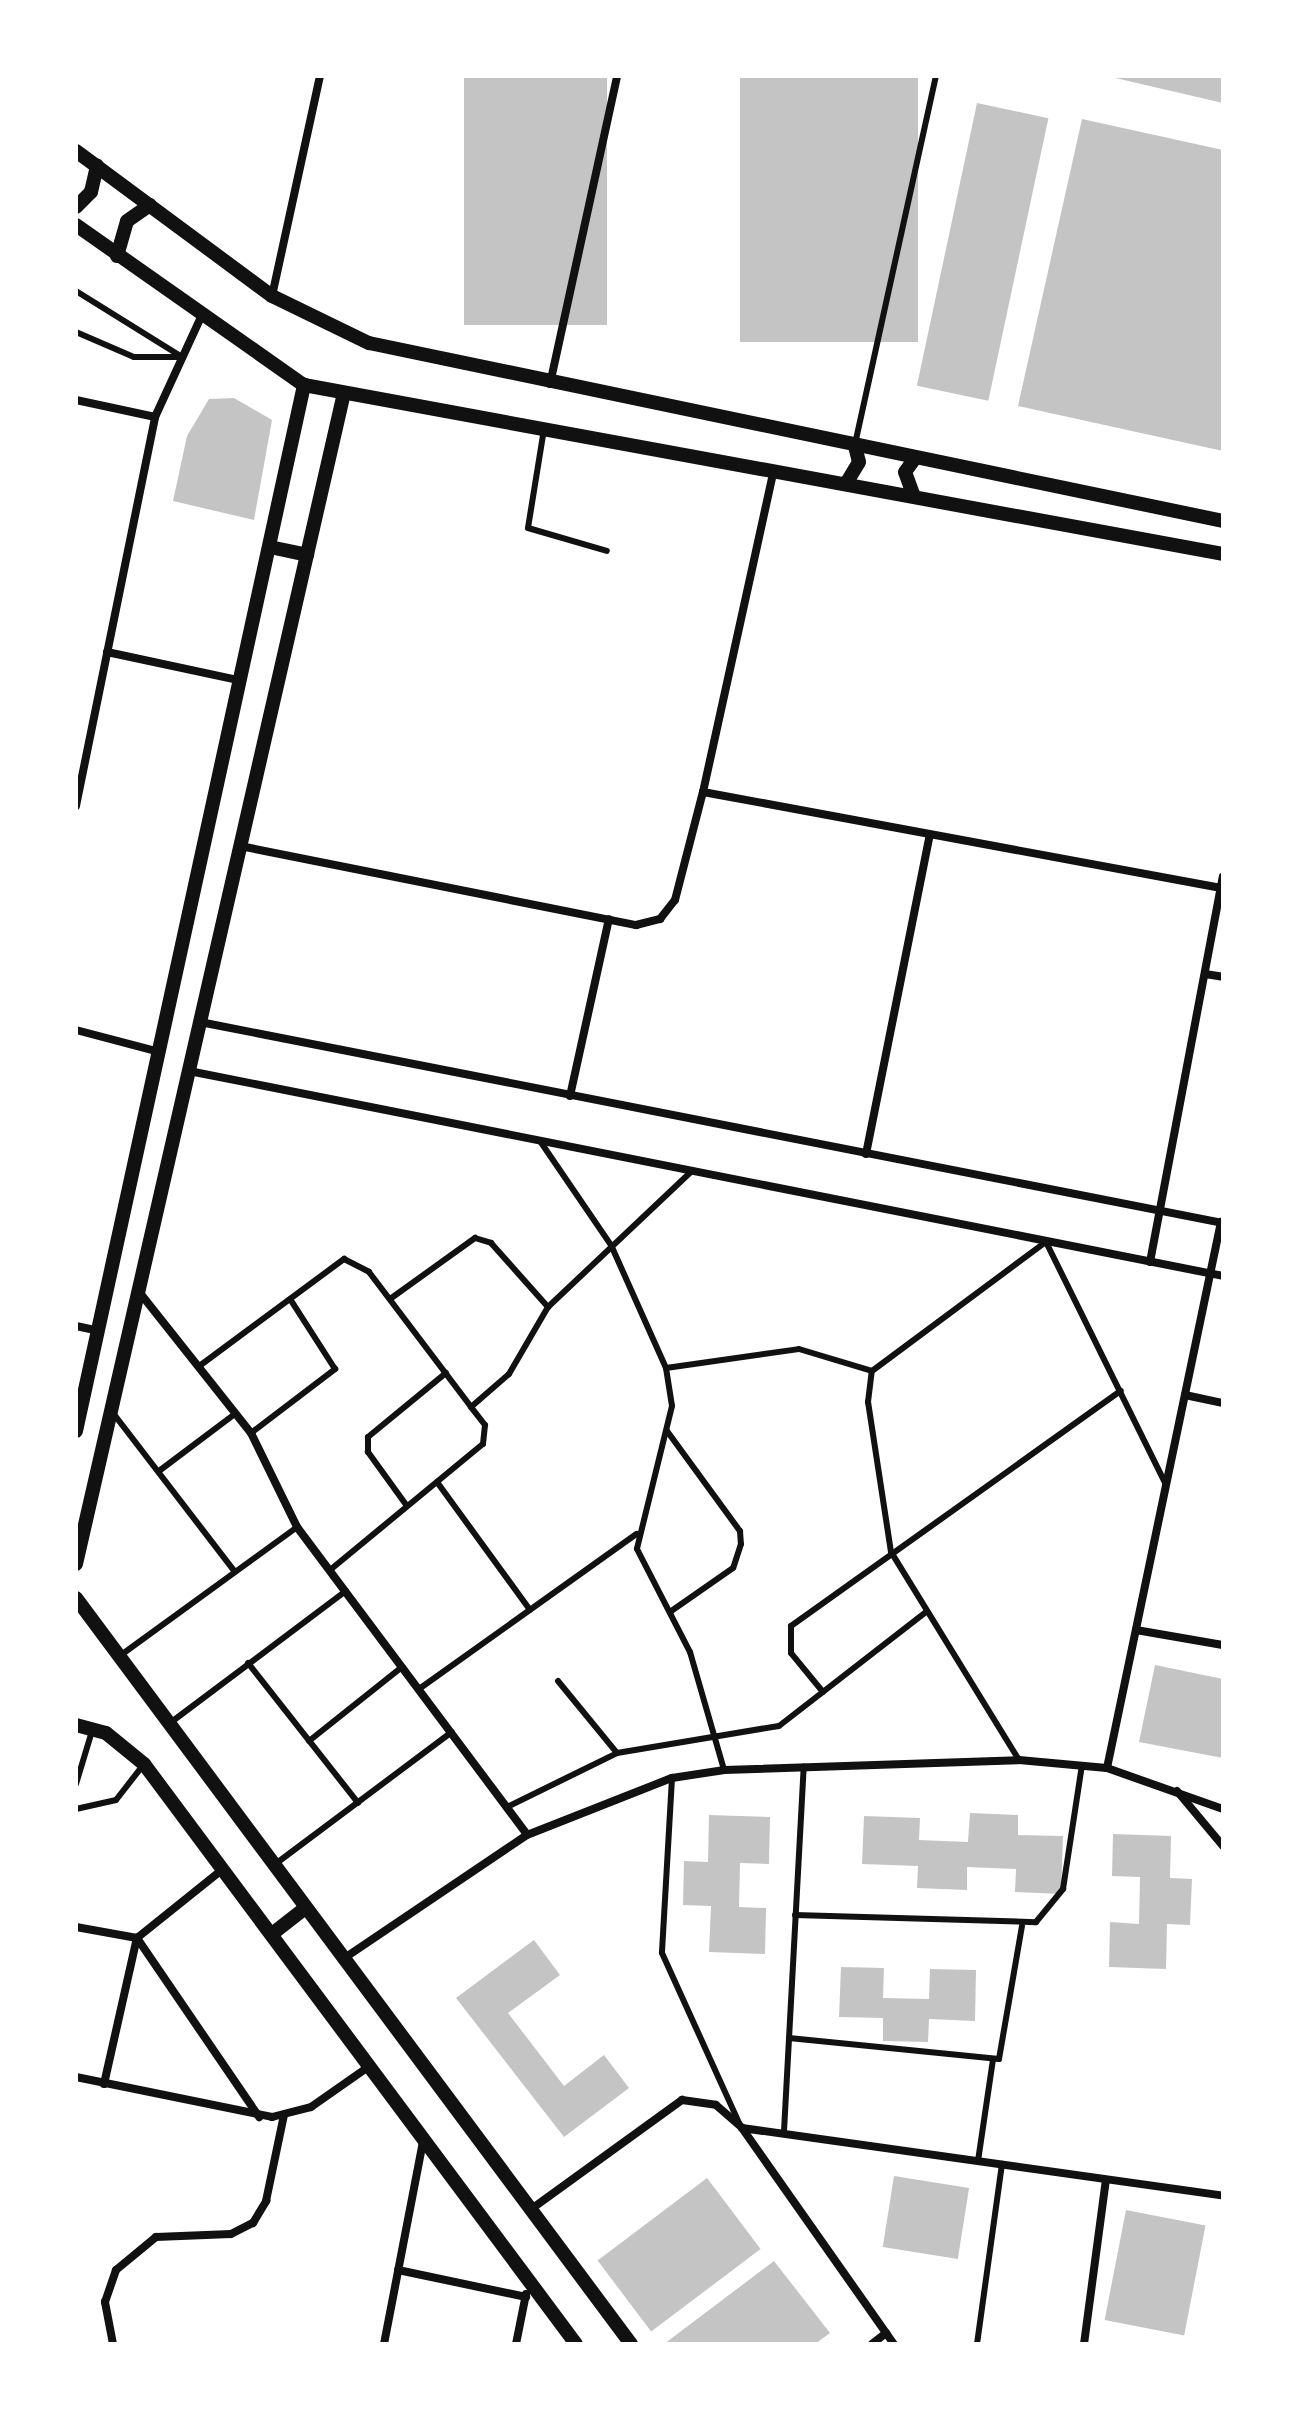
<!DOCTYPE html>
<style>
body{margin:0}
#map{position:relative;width:1299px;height:2420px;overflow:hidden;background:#fff;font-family:Roboto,sans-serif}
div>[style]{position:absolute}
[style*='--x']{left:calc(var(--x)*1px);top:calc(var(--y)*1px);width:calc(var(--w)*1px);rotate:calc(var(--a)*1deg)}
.building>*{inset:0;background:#c4c4c4;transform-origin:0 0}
.service>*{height:6px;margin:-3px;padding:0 3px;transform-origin:3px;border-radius:3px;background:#111}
.minor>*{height:8px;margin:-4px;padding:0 4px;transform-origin:4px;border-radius:4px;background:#111}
.tertiary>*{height:14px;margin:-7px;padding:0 7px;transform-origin:7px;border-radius:7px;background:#111}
span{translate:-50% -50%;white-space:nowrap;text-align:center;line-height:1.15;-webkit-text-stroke:6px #fff;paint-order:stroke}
.frame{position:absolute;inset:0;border:78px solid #fff;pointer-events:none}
</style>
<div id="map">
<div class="building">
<i style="left:464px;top:76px;width:143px;height:249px"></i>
<i style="left:740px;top:76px;width:178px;height:266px"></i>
<i style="clip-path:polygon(1223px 76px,1223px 103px,1111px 77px,1111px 76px)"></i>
<i style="left:977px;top:103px;width:73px;height:289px;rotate:12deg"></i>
<i style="clip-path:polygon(1082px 119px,1223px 150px,1223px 451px,1018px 406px)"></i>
<i style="clip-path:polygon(234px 398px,272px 420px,254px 520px,173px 501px,187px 436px,209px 399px)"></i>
<i style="clip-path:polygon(1155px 1665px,1223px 1679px,1223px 1758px,1139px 1742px)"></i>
<i style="clip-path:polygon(970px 1813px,1018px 1815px,1018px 1835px,1063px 1836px,1061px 1894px,1015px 1892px,1016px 1869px,967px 1867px,967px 1890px,917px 1888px,918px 1866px,862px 1864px,864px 1816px,920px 1818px,919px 1840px,968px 1842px)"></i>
<i style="clip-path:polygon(709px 1815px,770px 1817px,769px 1864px,740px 1863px,739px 1907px,766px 1908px,765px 1954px,709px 1952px,711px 1906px,683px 1905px,684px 1861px,708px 1862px)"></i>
<i style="clip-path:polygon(1113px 1834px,1171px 1836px,1170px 1878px,1192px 1879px,1190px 1925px,1167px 1924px,1166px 1969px,1109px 1967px,1110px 1922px,1139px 1924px,1140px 1877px,1112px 1876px)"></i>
<i style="clip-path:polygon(534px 1940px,560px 1975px,508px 2013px,564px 2086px,604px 2055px,629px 2088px,564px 2137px,456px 1998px)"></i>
<i style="clip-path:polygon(841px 1967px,884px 1968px,883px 1998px,929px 1999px,930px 1969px,976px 1970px,975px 2021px,929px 2019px,928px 2042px,883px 2041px,883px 2018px,839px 2017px)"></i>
<i style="left:894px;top:2176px;width:76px;height:72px;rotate:9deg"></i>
<i style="left:707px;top:2178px;width:89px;height:137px;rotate:53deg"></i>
<i style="left:1126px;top:2210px;width:81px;height:112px;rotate:11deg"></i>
<i style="clip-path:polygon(774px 2261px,830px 2333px,815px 2344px,664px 2344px)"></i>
</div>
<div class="service">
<i style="--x:76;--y:291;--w:125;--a:31.9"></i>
<i style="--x:76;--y:332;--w:63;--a:23.3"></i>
<i style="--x:134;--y:357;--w:48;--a:0"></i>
<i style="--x:544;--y:429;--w:100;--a:99.2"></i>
<i style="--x:528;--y:528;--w:82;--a:16.2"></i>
<i style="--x:855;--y:444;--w:377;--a:-77.6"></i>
<i style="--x:540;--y:1141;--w:126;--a:55.7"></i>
<i style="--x:611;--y:1245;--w:135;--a:65.9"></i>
<i style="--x:666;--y:1368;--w:38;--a:81"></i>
<i style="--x:672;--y:1406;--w:147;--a:103.8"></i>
<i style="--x:637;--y:1549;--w:116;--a:62.8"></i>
<i style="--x:690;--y:1652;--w:123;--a:73.9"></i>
<i style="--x:390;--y:1299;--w:105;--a:-35.7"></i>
<i style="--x:475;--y:1238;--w:17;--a:17"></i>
<i style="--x:491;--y:1243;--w:86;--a:48.3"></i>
<i style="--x:198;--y:1367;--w:182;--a:-36.5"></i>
<i style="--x:344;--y:1259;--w:28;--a:27"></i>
<i style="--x:369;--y:1272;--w:169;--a:52.9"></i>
<i style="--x:471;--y:1407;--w:50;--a:-41"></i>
<i style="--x:509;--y:1374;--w:78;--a:-59.8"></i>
<i style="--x:548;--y:1307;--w:198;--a:-43.4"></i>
<i style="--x:666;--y:1368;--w:134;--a:-8.1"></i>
<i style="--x:799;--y:1349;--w:76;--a:16.8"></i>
<i style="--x:113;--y:1413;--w:200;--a:52.5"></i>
<i style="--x:667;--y:1431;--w:124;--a:53.9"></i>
<i style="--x:740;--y:1531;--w:13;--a:86"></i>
<i style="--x:741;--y:1544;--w:25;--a:108"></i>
<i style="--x:733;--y:1568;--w:77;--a:145.1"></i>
<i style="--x:251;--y:1433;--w:106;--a:-37.3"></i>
<i style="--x:335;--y:1369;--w:83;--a:-122.7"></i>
<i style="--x:159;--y:1471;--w:95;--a:-36.9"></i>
<i style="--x:437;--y:1482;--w:158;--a:54"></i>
<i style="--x:407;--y:1506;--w:67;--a:-125.8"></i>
<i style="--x:368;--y:1452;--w:15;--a:-90"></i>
<i style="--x:368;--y:1437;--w:101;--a:-39.4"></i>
<i style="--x:330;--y:1570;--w:198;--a:-39.5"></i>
<i style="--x:483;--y:1444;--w:19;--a:-84"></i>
<i style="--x:485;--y:1425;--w:23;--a:-128"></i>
<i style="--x:121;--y:1655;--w:218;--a:-36"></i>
<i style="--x:248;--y:1663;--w:178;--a:51.8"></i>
<i style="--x:558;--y:1681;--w:93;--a:50.7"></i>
<i style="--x:419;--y:1689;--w:267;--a:-35.5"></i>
<i style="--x:823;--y:1692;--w:50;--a:-129.4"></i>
<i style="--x:791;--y:1653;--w:27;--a:-90"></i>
<i style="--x:791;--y:1626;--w:405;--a:-35.5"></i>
<i style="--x:170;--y:1723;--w:220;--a:-36.9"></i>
<i style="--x:309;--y:1741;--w:119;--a:-38.5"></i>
<i style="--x:1019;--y:1760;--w:244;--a:-121.6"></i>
<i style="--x:891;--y:1552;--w:152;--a:-98.7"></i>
<i style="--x:868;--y:1402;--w:31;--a:-83"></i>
<i style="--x:872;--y:1371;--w:217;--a:-36.6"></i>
<i style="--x:1046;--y:1242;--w:269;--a:63.7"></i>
<i style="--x:672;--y:1778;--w:175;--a:93.3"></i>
<i style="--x:662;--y:1953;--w:189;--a:65.6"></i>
<i style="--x:76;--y:1784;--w:55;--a:-73.2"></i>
<i style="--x:507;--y:1807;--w:123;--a:-26.1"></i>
<i style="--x:617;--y:1753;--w:164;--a:-9.5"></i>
<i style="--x:779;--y:1726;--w:187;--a:-37.8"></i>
<i style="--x:76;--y:1809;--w:41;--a:-12.7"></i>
<i style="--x:116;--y:1800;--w:46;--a:-52.1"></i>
<i style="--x:274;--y:1865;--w:222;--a:-36.8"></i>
<i style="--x:795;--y:1915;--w:241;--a:1.7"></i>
<i style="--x:1036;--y:1922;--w:43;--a:-50.7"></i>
<i style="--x:1063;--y:1889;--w:125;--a:-81.3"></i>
<i style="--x:789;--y:2038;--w:211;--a:5.7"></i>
<i style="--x:999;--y:2059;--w:135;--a:-80.2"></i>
<i style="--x:784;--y:2131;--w:365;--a:-86.9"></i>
<i style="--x:978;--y:2161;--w:103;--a:-81.6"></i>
<i style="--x:977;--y:2344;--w:182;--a:-82.1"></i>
</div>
<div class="minor">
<i style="--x:272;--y:296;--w:225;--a:-77.7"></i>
<i style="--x:550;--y:384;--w:315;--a:-77.7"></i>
<i style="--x:76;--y:400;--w:81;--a:12.1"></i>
<i style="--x:107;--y:652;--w:138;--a:12.1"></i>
<i style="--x:703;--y:792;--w:527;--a:10.5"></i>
<i style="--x:76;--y:806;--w:397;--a:-78.5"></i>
<i style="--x:155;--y:417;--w:108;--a:-65.3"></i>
<i style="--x:240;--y:846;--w:404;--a:11.3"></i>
<i style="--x:636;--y:925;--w:25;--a:-14"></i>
<i style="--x:660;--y:919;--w:24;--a:-52"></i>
<i style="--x:675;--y:900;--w:112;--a:-75.5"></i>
<i style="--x:703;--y:792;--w:330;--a:-77.6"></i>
<i style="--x:1205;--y:974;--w:18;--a:9"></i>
<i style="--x:200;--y:1022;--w:1043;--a:11.12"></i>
<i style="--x:76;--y:1030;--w:86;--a:14.8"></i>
<i style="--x:189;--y:1071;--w:1054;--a:11.21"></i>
<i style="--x:570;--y:1096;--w:181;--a:-77.6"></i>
<i style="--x:866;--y:1154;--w:326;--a:-78.7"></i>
<i style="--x:1150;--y:1262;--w:392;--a:-79.3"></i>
<i style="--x:140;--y:1293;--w:179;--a:51.6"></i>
<i style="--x:251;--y:1433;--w:105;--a:63.9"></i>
<i style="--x:297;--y:1527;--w:384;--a:53.2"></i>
<i style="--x:76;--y:1326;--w:24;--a:12"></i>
<i style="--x:1185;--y:1395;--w:39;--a:12"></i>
<i style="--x:1136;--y:1630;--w:88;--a:9.8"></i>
<i style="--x:1107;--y:1768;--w:558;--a:-78.21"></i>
<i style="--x:1177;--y:1791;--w:72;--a:50.1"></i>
<i style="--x:76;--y:1927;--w:62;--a:10.2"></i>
<i style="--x:137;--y:1938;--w:110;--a:-38.7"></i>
<i style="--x:137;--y:1938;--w:217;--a:55.7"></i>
<i style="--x:343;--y:1959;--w:222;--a:-34"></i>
<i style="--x:527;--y:1835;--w:156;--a:-21.5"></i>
<i style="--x:672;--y:1778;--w:53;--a:-8.7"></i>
<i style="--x:724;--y:1770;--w:295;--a:-1.9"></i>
<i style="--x:1019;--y:1760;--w:88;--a:5.2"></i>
<i style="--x:1107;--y:1768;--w:123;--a:19.5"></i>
<i style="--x:76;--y:2077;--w:200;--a:11.5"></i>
<i style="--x:272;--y:2117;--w:40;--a:-14.4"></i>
<i style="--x:311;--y:2107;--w:68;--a:-34.9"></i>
<i style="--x:104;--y:2084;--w:150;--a:-77.3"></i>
<i style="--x:742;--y:2128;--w:486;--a:8"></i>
<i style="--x:530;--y:2210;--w:188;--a:-35.9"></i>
<i style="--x:682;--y:2100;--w:34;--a:8"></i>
<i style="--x:716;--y:2105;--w:35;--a:41"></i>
<i style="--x:742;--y:2128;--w:264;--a:54.9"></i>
<i style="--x:398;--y:2270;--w:131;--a:11.9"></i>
<i style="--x:113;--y:2344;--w:43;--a:-100.8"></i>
<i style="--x:105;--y:2302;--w:34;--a:-71"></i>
<i style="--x:116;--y:2270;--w:52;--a:-39.5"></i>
<i style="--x:156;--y:2237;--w:75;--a:-2.3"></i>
<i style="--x:231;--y:2234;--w:25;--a:-27"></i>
<i style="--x:253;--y:2223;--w:26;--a:-59"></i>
<i style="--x:266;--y:2201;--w:88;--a:-78.2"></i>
<i style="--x:384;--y:2344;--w:207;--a:-79.1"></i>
<i style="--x:516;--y:2344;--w:51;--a:-78.7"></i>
<i style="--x:872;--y:2344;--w:18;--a:-38"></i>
<i style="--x:1084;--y:2344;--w:165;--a:-82.4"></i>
</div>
<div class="tertiary">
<i style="--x:76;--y:151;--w:244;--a:36.5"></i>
<i style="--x:272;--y:296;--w:108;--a:25.9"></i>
<i style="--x:369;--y:343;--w:872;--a:11.77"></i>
<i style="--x:76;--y:207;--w:21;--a:-45"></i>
<i style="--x:91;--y:192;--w:27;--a:-77"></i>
<i style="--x:76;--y:225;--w:279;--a:35.1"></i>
<i style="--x:304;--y:385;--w:934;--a:10.42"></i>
<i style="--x:117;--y:256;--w:36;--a:-74"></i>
<i style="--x:127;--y:221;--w:28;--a:-35"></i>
<i style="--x:847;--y:482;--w:23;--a:-59"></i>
<i style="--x:859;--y:462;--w:16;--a:-104"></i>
<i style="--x:913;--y:494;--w:23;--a:-110"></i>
<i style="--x:905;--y:472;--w:17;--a:-54"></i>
<i style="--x:270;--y:547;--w:38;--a:12"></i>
<i style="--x:76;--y:1431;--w:1071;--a:-77.7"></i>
<i style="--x:76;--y:1564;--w:1201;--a:-77.11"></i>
<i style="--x:76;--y:1598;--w:930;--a:53.35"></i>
<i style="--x:76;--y:1725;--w:31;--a:15"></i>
<i style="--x:106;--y:1733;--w:49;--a:39.2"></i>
<i style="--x:144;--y:1764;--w:723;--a:53.32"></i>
<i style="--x:272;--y:1934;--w:41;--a:-38"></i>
</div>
<div class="frame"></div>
</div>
